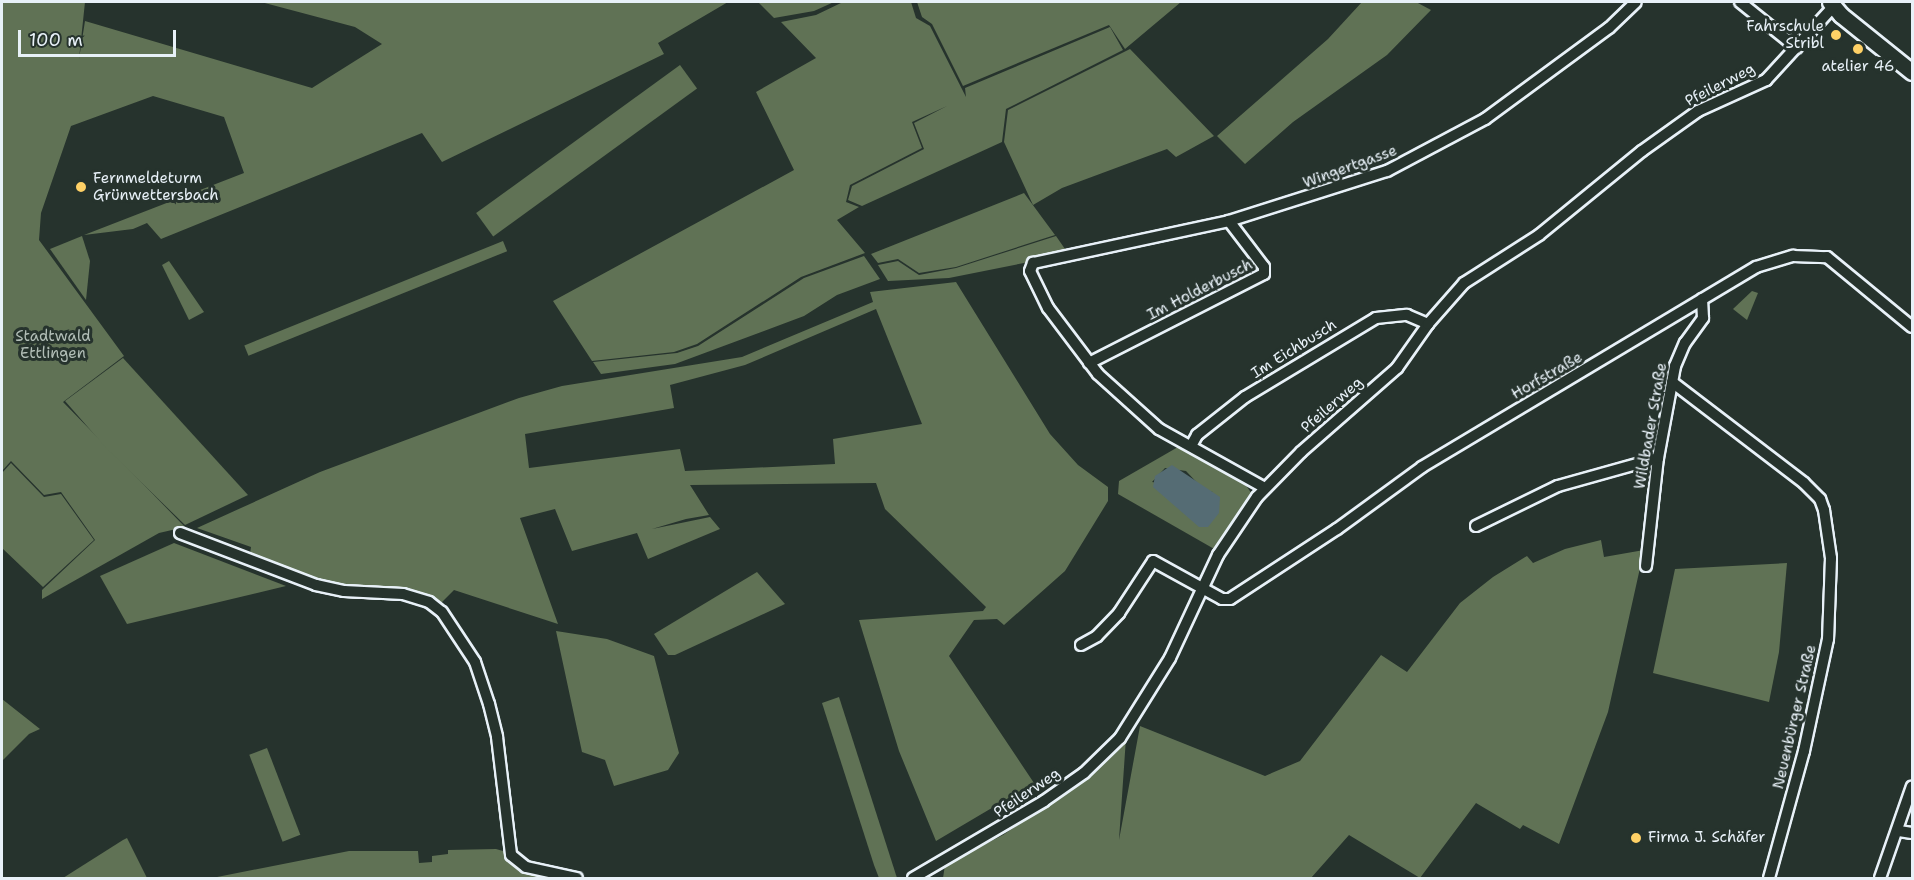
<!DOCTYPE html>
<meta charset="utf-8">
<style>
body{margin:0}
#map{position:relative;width:1914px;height:880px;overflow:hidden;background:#26332d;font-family:"Shantell Sans",sans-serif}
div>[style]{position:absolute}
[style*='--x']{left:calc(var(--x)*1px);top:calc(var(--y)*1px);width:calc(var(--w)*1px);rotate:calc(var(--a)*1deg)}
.green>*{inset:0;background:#607255;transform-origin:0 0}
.water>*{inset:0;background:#556c74}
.roads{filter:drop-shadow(2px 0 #e8f1f8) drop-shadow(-2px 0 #e8f1f8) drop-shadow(0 2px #e8f1f8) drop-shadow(0 -2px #e8f1f8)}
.minor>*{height:10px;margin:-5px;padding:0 5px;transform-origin:5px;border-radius:5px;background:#26332d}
.secondary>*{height:15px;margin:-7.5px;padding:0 7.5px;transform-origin:7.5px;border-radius:7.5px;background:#26332d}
.dots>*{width:16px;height:16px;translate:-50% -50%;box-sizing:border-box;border:3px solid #26332d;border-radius:50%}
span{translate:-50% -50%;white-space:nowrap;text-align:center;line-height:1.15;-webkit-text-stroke:6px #26332d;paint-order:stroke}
.poi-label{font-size:15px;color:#e8f1f8}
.right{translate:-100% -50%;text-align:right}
.left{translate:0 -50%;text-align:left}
.street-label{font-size:15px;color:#e8f1f8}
.park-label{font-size:15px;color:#b2beb7}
.frame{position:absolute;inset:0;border:3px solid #e8f1f8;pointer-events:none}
.scale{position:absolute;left:18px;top:30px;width:158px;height:27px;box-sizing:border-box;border:3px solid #e8f1f8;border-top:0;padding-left:8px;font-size:18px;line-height:21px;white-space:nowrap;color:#e8f1f8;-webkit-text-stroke:4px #26332d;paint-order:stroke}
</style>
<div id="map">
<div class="green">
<i style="clip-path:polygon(2px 2px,85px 2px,79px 59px,85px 21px,312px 88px,382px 44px,355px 27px,261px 2px,728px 2px,658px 43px,664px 54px,442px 162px,422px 133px,161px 239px,147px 223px,133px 229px,84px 235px,244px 173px,224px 117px,153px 96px,71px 126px,41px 213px,39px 240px,124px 356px,63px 402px,185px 527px,159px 533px,42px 599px,42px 590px,95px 540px,61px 492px,44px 495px,11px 461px,2px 471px)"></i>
<i style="clip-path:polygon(758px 2px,834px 2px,814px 11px,774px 18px)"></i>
<i style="clip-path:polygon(843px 2px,911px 2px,916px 18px,930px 26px,966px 97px,965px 88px,1110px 27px,1123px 50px,1006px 109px,1002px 142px,862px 206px,848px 200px,852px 186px,924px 149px,914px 123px,947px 106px,912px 122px,922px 148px,850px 185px,846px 202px,859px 207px,837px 220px,865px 253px,801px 277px,697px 344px,674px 352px,592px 361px,553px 301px,794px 170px,756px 92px,816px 58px,781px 22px,816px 15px)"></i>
<i style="clip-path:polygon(917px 2px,1181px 2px,1125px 49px,1109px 25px,963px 86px,932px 24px,922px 17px)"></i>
<i style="clip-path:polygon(1362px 2px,1416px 2px,1431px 10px,1387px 55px,1293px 122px,1245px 164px,1217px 136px,1328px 39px)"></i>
<i style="clip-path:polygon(1130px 49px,1214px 136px,1176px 157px,1167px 149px,1062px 188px,1033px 205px,1004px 142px,1008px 110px)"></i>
<i style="left:680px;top:65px;width:29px;height:252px;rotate:54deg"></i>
<i style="clip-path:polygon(1024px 193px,1055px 235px,956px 267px,919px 273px,898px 259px,878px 263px,871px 254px)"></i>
<i style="clip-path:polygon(82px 236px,90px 261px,86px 300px,50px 249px)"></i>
<i style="clip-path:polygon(1056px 236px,1065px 249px,1036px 257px,1029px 262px,949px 278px,888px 281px,878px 265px,898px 261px,919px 275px,956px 268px)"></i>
<i style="left:503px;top:241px;width:11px;height:279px;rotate:68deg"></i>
<i style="clip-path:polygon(864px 256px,880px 279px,837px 295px,804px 316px,675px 364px,601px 374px,593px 362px,677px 353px,698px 346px,804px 278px)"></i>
<i style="clip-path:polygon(169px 261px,204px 312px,189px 320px,162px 265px)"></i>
<i style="clip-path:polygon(evenodd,956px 282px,1050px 434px,1078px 465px,1108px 487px,1108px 501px,1065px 571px,1004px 625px,997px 619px,974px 620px,949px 656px,1034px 783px,936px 841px,899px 751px,859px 620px,983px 611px,986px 607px,885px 509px,876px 483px,690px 485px,709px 515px,686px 519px,652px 529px,710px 517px,720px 529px,648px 559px,637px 533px,572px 551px,555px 509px,520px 518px,558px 624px,454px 590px,439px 605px,311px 578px,250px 554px,251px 547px,197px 528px,320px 472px,519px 398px,562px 386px,742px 357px,873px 302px,870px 292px,956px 282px,876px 309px,922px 424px,833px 439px,835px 464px,685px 471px,680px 449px,529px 468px,525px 434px,674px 408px,670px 385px,745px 365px,876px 309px)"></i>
<i style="clip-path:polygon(1752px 291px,1758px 293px,1747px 320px,1733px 309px)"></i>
<i style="clip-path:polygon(123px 358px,248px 495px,185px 525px,107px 449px,65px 401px)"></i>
<i style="clip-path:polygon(evenodd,1178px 447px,1245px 484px,1252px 494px,1216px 550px,1118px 494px,1119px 481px,1178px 447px,1165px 468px,1186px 471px,1203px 489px,1213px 492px,1152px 482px,1165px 468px)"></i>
<i style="clip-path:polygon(11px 463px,44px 497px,61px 494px,94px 540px,43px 587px,2px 548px,2px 473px)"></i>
<i style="clip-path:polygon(1601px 540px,1604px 557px,1644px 550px,1608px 712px,1559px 844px,1523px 825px,1520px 829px,1476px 803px,1420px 878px,1349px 835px,1311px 878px,943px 878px,945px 865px,1003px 835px,1087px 778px,1126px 738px,1119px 840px,1140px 726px,1265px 776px,1300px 761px,1381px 655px,1407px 672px,1460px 603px,1493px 577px,1527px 556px,1533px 563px,1565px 549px)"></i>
<i style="clip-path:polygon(174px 543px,286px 586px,127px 624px,100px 576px)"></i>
<i style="clip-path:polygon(1787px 563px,1779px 652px,1769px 702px,1653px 673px,1675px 569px)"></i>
<i style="clip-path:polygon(757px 572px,785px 604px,675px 655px,668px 655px,654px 634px)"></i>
<i style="clip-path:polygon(556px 631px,607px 639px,654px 656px,679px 753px,668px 770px,614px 786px,605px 760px,582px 752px)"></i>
<i style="clip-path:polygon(839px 697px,897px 878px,879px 878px,874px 865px,822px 703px)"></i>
<i style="clip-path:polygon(2px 699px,40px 729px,29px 734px,2px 761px)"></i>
<i style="left:267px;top:748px;width:93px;height:19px;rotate:69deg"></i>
<i style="clip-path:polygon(127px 838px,147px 878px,63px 878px,123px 840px)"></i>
<i style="clip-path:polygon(496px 849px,503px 851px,519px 870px,558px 878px,212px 878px,349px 851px,418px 851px,419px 863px,432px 862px,432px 856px,448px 854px,448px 850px)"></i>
</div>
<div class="water">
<i style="clip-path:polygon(1172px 465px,1220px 497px,1219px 513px,1208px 527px,1199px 527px,1153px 487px,1155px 476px)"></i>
</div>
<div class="roads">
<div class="minor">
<i style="--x:1740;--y:2;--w:73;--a:38.9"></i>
<i style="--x:1089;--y:363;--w:196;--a:-27"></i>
<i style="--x:1264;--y:274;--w:7;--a:-90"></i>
<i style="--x:1264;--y:267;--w:58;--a:-127.3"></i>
<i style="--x:1672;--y:382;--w:166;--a:37.4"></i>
<i style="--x:1804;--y:483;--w:23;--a:45"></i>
<i style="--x:1820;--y:499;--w:12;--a:70"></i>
<i style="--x:1824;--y:510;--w:49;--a:81.7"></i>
<i style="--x:1831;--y:558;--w:81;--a:92.1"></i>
<i style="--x:1828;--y:639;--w:115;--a:102.1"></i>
<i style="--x:1804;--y:751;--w:132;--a:105.4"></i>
<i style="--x:1191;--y:446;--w:13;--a:-61"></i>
<i style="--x:1197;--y:435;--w:61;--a:-38.4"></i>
<i style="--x:1245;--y:397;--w:153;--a:-31.1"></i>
<i style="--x:1376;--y:318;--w:31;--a:-6"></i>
<i style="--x:1407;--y:315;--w:23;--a:23"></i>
<i style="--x:1265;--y:488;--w:121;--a:-150.9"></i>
<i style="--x:1159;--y:429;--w:82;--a:-138"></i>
<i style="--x:1098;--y:374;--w:83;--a:-127.1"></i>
<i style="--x:1048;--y:308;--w:41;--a:-115.9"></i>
<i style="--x:1030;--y:271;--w:9;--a:-69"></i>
<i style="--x:1033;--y:263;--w:200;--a:-12.1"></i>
<i style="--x:1229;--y:221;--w:166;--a:-17.6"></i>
<i style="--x:1387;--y:171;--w:111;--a:-28"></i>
<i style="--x:1485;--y:119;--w:154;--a:-36.3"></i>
<i style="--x:1609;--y:28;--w:37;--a:-44"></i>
<i style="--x:1476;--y:526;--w:91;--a:-26"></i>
<i style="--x:1558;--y:486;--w:104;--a:-15.6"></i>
<i style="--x:180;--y:533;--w:146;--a:20.9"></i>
<i style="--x:316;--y:585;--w:29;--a:12"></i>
<i style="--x:344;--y:591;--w:59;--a:2.9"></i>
<i style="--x:403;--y:594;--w:27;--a:17"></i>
<i style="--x:429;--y:602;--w:16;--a:38"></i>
<i style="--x:442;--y:612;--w:60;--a:56.6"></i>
<i style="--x:475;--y:662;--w:44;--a:71.6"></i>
<i style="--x:489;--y:704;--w:34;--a:76"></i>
<i style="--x:497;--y:737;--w:119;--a:83.2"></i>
<i style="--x:511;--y:855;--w:19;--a:39"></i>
<i style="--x:526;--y:867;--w:52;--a:12.2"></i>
<i style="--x:1646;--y:566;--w:109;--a:-83.7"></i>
<i style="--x:1658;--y:458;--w:94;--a:-79.5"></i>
<i style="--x:1675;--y:366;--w:25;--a:-67"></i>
<i style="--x:1685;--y:343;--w:31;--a:-54"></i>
<i style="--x:1703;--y:318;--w:19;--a:-93"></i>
<i style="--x:1081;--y:645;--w:18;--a:-29"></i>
<i style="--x:1097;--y:636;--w:32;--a:-46"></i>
<i style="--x:1119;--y:613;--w:62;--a:-56.8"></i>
<i style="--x:1153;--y:561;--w:79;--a:28.8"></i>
<i style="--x:1222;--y:599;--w:8;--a:0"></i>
<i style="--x:1230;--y:599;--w:128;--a:-33.2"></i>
<i style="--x:1337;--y:529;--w:105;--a:-36.1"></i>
<i style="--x:1422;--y:467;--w:389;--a:-30.9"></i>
<i style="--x:1756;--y:267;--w:39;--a:-17"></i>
<i style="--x:1793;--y:256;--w:34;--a:2"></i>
<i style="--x:1827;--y:257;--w:110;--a:39.5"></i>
<i style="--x:1899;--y:831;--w:13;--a:9"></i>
<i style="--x:913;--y:878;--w:152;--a:-30.4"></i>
<i style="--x:1044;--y:801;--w:49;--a:-35"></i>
<i style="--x:1084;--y:773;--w:50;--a:-44.2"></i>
<i style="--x:1120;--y:738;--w:94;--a:-58"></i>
<i style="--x:1170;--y:658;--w:114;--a:-65"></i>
<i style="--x:1218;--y:555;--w:70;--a:-56.1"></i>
<i style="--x:1257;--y:497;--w:63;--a:-45.6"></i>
<i style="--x:1301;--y:452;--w:128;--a:-41.2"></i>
<i style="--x:1397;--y:368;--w:54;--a:-54.8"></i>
<i style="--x:1428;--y:324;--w:55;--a:-48.7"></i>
<i style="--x:1464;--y:283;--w:89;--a:-32.6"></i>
<i style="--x:1539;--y:235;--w:133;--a:-39.2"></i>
<i style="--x:1642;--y:151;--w:69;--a:-35.5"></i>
<i style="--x:1698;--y:111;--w:75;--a:-24.5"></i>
<i style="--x:1766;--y:80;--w:99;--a:-47.5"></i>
<i style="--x:1880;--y:878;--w:97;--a:-70.8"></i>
</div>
<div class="secondary">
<i style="--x:1830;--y:2;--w:17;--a:50"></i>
<i style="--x:1841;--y:15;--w:91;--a:38.8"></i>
</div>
</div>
<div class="dots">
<i style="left:1836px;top:35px;background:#ffd166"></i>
<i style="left:1858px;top:49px;background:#ffd166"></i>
<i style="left:81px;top:187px;background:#ffd166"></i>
<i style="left:1636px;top:838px;background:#ffd166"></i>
</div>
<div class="poi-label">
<span class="right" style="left:1824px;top:35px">Fahrschule<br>Stribl</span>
<span style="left:1858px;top:67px">atelier 46</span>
<span class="left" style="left:93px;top:187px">Fernmeldeturm<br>Grünwettersbach</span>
<span class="left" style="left:1648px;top:838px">Firma J. Schäfer</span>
</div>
<div class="street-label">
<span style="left:1720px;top:85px;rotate:-27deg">Pfeilerweg</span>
<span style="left:1350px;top:167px;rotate:-20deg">Wingertgasse</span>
<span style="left:1200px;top:290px;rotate:-27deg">Im Holderbusch</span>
<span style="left:1294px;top:349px;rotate:-32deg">Im Eichbusch</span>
<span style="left:1547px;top:376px;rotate:-30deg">Horfstraße</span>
<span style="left:1332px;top:405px;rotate:-41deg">Pfeilerweg</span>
<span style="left:1651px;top:426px;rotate:-80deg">Wildbader Straße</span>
<span style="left:1795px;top:717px;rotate:-77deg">Neuenbürger Straße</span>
<span style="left:1027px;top:793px;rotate:-34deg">Pfeilerweg</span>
</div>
<div class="park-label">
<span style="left:53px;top:345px">Stadtwald<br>Ettlingen</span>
</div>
<div class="frame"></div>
<div class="scale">100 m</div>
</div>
